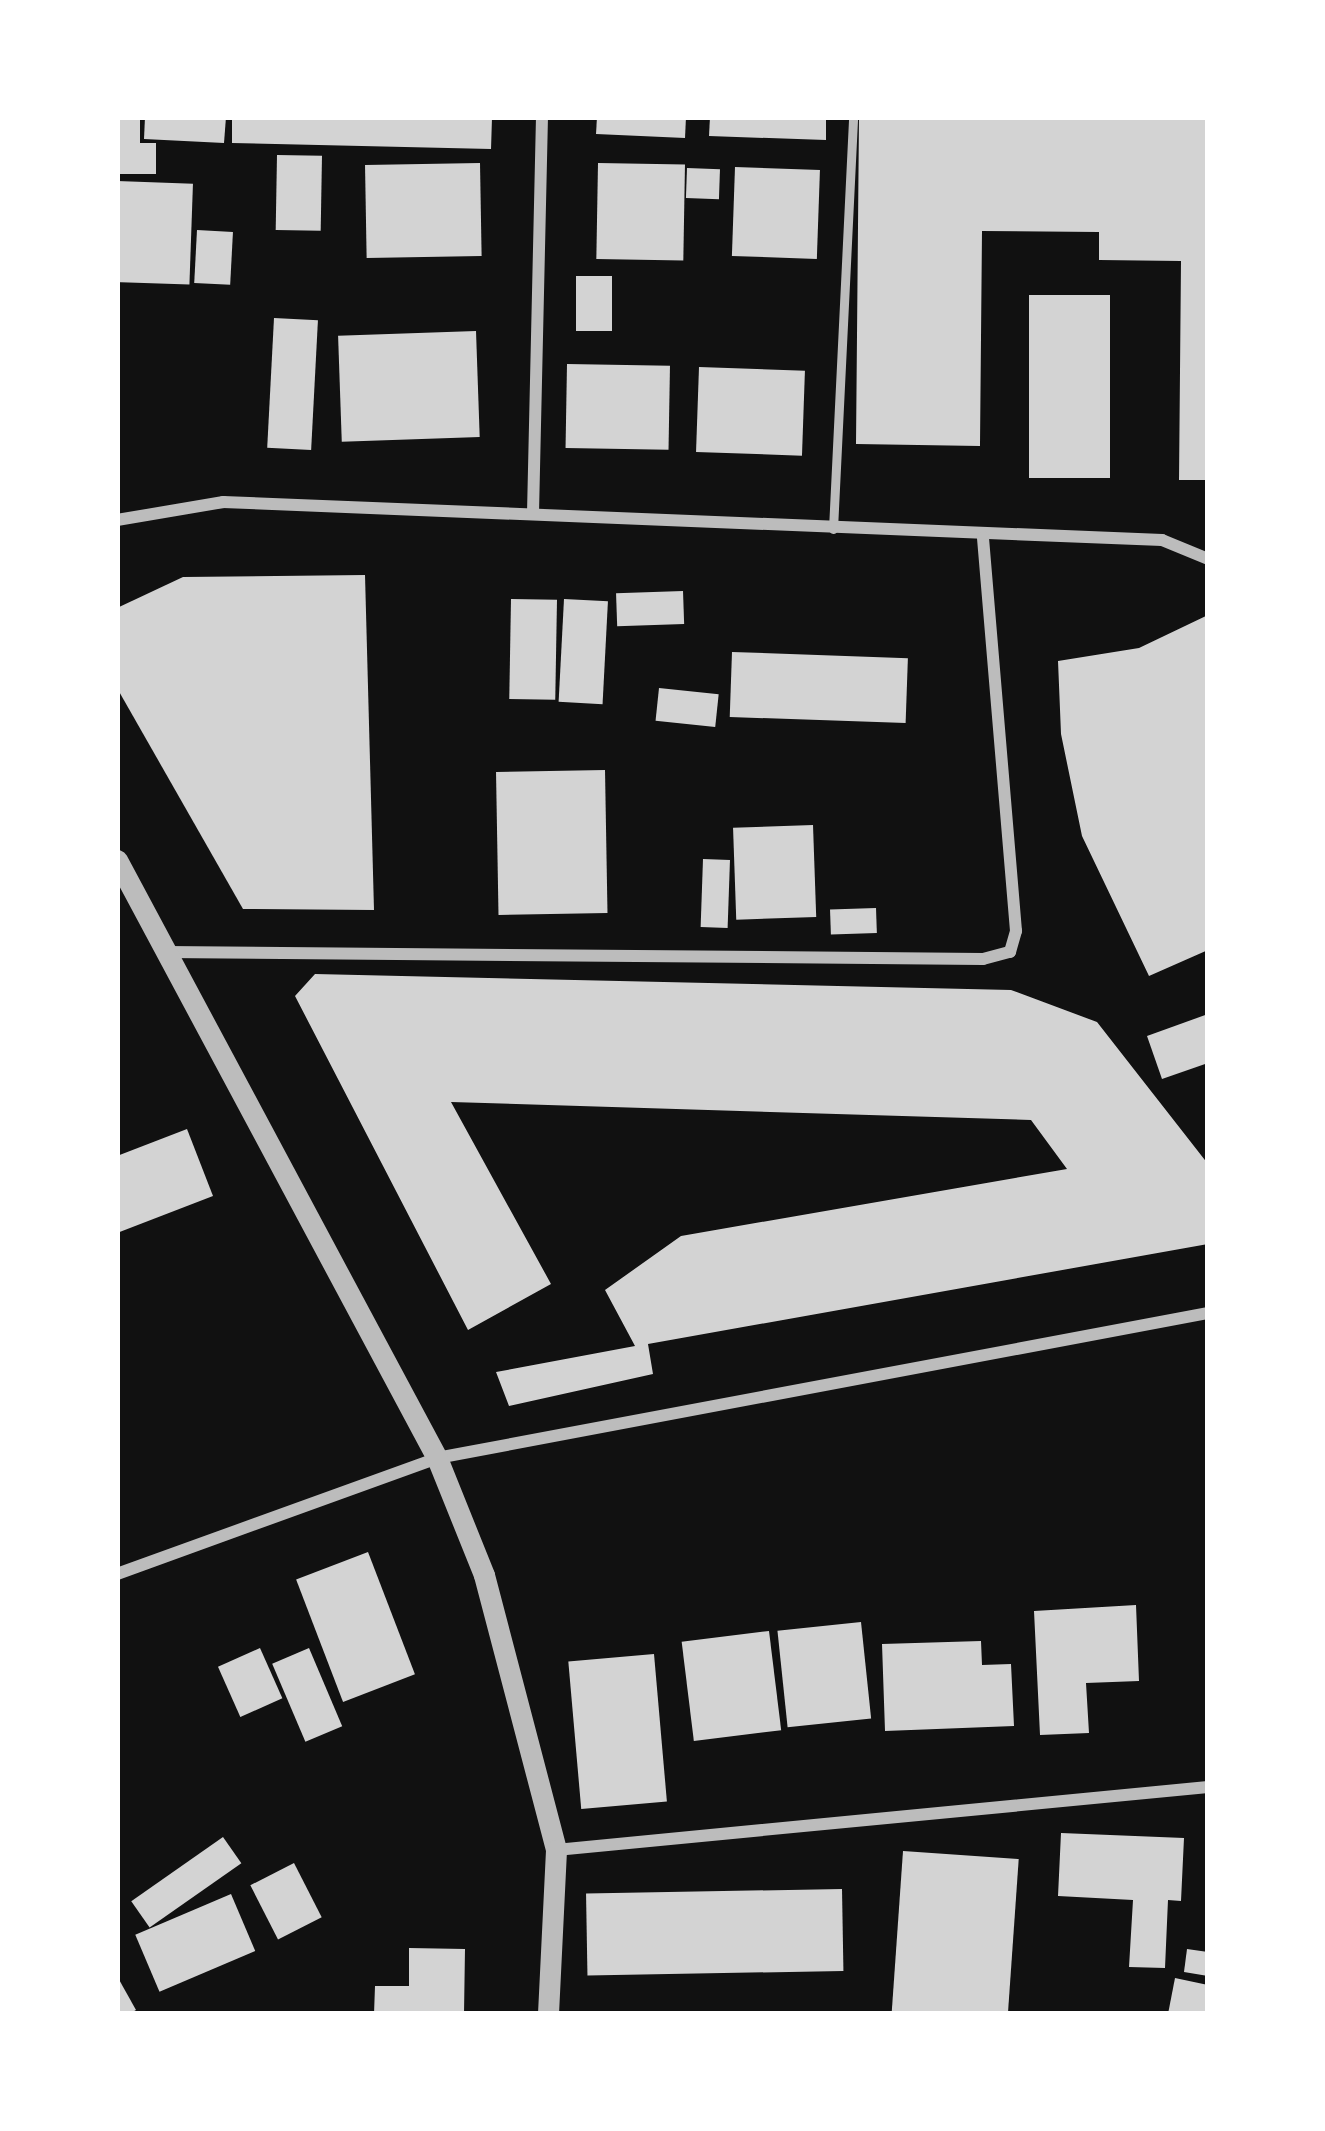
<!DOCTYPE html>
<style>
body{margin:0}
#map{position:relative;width:1325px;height:2131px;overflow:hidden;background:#111;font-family:"Sofia Sans Condensed",sans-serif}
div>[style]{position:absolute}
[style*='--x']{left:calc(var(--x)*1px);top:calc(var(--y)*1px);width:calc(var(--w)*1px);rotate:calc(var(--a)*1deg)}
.building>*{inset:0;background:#d3d3d3;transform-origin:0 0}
.service>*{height:9px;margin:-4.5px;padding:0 4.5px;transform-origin:4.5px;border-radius:4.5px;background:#bcbcbc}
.minor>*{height:12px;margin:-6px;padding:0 6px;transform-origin:6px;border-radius:6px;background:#bcbcbc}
.tertiary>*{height:21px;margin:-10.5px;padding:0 10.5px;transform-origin:10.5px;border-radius:10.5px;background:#bcbcbc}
span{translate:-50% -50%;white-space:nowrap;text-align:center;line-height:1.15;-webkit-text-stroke:12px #fff;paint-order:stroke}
.frame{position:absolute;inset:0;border:120px solid #fff;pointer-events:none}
</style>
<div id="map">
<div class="building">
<i style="clip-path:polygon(117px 117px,140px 117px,140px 143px,156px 143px,156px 174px,117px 174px)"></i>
<i style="clip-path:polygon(145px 117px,226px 117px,224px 143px,144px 139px)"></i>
<i style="clip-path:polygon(232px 117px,492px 117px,491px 149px,232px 143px)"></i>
<i style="clip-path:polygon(597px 117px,686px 117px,685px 138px,596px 134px)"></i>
<i style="clip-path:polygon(710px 117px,826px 117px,826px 140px,709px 136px)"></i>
<i style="clip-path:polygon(859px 117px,1208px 117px,1208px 480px,1179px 480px,1181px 261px,1099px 260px,1099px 232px,982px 231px,980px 446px,856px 444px)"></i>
<i style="left:277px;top:155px;width:45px;height:75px;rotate:1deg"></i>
<i style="left:480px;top:163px;width:93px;height:115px;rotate:89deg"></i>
<i style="left:598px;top:163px;width:87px;height:96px;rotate:1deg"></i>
<i style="left:735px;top:167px;width:85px;height:89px;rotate:2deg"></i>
<i style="left:687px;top:168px;width:33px;height:30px;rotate:2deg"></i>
<i style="left:117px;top:181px;width:76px;height:101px;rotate:2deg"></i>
<i style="left:197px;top:230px;width:36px;height:53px;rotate:3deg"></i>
<i style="left:576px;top:276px;width:36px;height:55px"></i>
<i style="left:1029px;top:295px;width:81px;height:183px"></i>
<i style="left:274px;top:318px;width:44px;height:130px;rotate:3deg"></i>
<i style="left:476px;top:331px;width:106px;height:138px;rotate:88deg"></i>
<i style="left:567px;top:364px;width:103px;height:84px;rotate:1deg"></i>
<i style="left:699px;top:367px;width:106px;height:85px;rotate:2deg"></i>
<i style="clip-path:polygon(365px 575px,374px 910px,243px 909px,117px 688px,117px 608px,183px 577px)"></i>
<i style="left:683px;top:591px;width:33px;height:67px;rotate:88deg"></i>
<i style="left:511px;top:599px;width:46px;height:100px;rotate:1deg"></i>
<i style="left:564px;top:599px;width:44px;height:103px;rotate:3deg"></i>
<i style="clip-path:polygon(1208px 615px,1208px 950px,1149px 976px,1082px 836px,1061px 734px,1058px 661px,1139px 648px)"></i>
<i style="left:732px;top:652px;width:176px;height:65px;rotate:2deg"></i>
<i style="left:659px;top:688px;width:60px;height:33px;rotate:6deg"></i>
<i style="left:605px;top:770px;width:143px;height:109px;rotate:89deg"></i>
<i style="left:813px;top:825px;width:92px;height:80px;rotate:88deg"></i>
<i style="left:703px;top:859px;width:27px;height:68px;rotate:2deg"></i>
<i style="left:876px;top:908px;width:25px;height:46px;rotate:88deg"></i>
<i style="clip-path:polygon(315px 974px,1011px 990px,1097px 1022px,1208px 1164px,1208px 1244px,648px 1344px,653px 1374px,509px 1406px,496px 1372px,635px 1346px,605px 1290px,681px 1236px,1067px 1169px,1031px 1120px,451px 1102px,551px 1284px,468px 1330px,295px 996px)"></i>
<i style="clip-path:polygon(1208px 1014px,1208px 1063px,1162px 1079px,1147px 1036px)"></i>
<i style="clip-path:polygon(187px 1129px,213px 1196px,117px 1233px,117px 1156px)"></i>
<i style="left:368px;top:1552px;width:131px;height:77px;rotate:69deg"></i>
<i style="clip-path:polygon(1136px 1605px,1139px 1681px,1086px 1683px,1089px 1733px,1040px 1735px,1034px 1611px)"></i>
<i style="left:861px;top:1622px;width:97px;height:84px;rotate:84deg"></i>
<i style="left:769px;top:1631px;width:100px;height:88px;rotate:83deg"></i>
<i style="clip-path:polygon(981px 1641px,982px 1665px,1011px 1664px,1014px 1726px,885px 1731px,882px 1644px)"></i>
<i style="left:260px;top:1648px;width:55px;height:46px;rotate:66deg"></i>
<i style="left:309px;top:1648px;width:85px;height:40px;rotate:67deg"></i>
<i style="left:654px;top:1654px;width:148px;height:86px;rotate:85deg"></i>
<i style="clip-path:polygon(1061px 1833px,1184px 1838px,1181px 1901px,1168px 1900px,1165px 1968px,1129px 1967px,1133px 1900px,1058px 1896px)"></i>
<i style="left:223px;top:1837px;width:32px;height:112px;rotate:55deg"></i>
<i style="left:903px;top:1851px;width:116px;height:163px;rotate:4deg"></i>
<i style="left:294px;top:1863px;width:61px;height:49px;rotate:63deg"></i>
<i style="left:842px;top:1889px;width:82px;height:256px;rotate:89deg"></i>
<i style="left:231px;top:1894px;width:62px;height:104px;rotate:67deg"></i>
<i style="clip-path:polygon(409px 1948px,465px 1949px,464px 2014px,374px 2014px,375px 1986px,409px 1986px)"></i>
<i style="clip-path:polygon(1187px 1949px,1208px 1952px,1208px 1976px,1184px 1972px)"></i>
<i style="clip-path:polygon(117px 1976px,136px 2010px,129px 2014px,117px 2014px)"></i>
<i style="clip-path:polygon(1175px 1978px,1208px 1985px,1208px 2014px,1168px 2014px)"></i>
</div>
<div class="service">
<i style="--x:833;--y:529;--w:412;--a:-87.2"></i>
</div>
<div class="minor">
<i style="--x:533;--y:513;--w:396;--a:-88.7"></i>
<i style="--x:117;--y:520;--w:108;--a:-9.6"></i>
<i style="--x:223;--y:502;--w:940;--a:2.32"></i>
<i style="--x:1162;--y:540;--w:50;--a:22.4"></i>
<i style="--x:165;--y:952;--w:818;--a:0.49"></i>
<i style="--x:983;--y:959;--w:28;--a:-15"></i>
<i style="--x:1010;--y:952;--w:22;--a:-74"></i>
<i style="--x:1016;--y:931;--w:395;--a:-94.8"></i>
<i style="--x:117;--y:1574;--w:340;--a:-19.9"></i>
<i style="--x:437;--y:1458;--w:785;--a:-10.65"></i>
<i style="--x:556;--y:1850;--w:655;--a:-5.52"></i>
</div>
<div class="tertiary">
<i style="--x:117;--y:860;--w:678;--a:61.85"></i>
<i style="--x:437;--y:1458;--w:126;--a:68.1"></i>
<i style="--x:484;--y:1575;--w:284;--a:75.3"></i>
<i style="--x:556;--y:1850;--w:164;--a:92.8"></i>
</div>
<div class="frame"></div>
</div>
